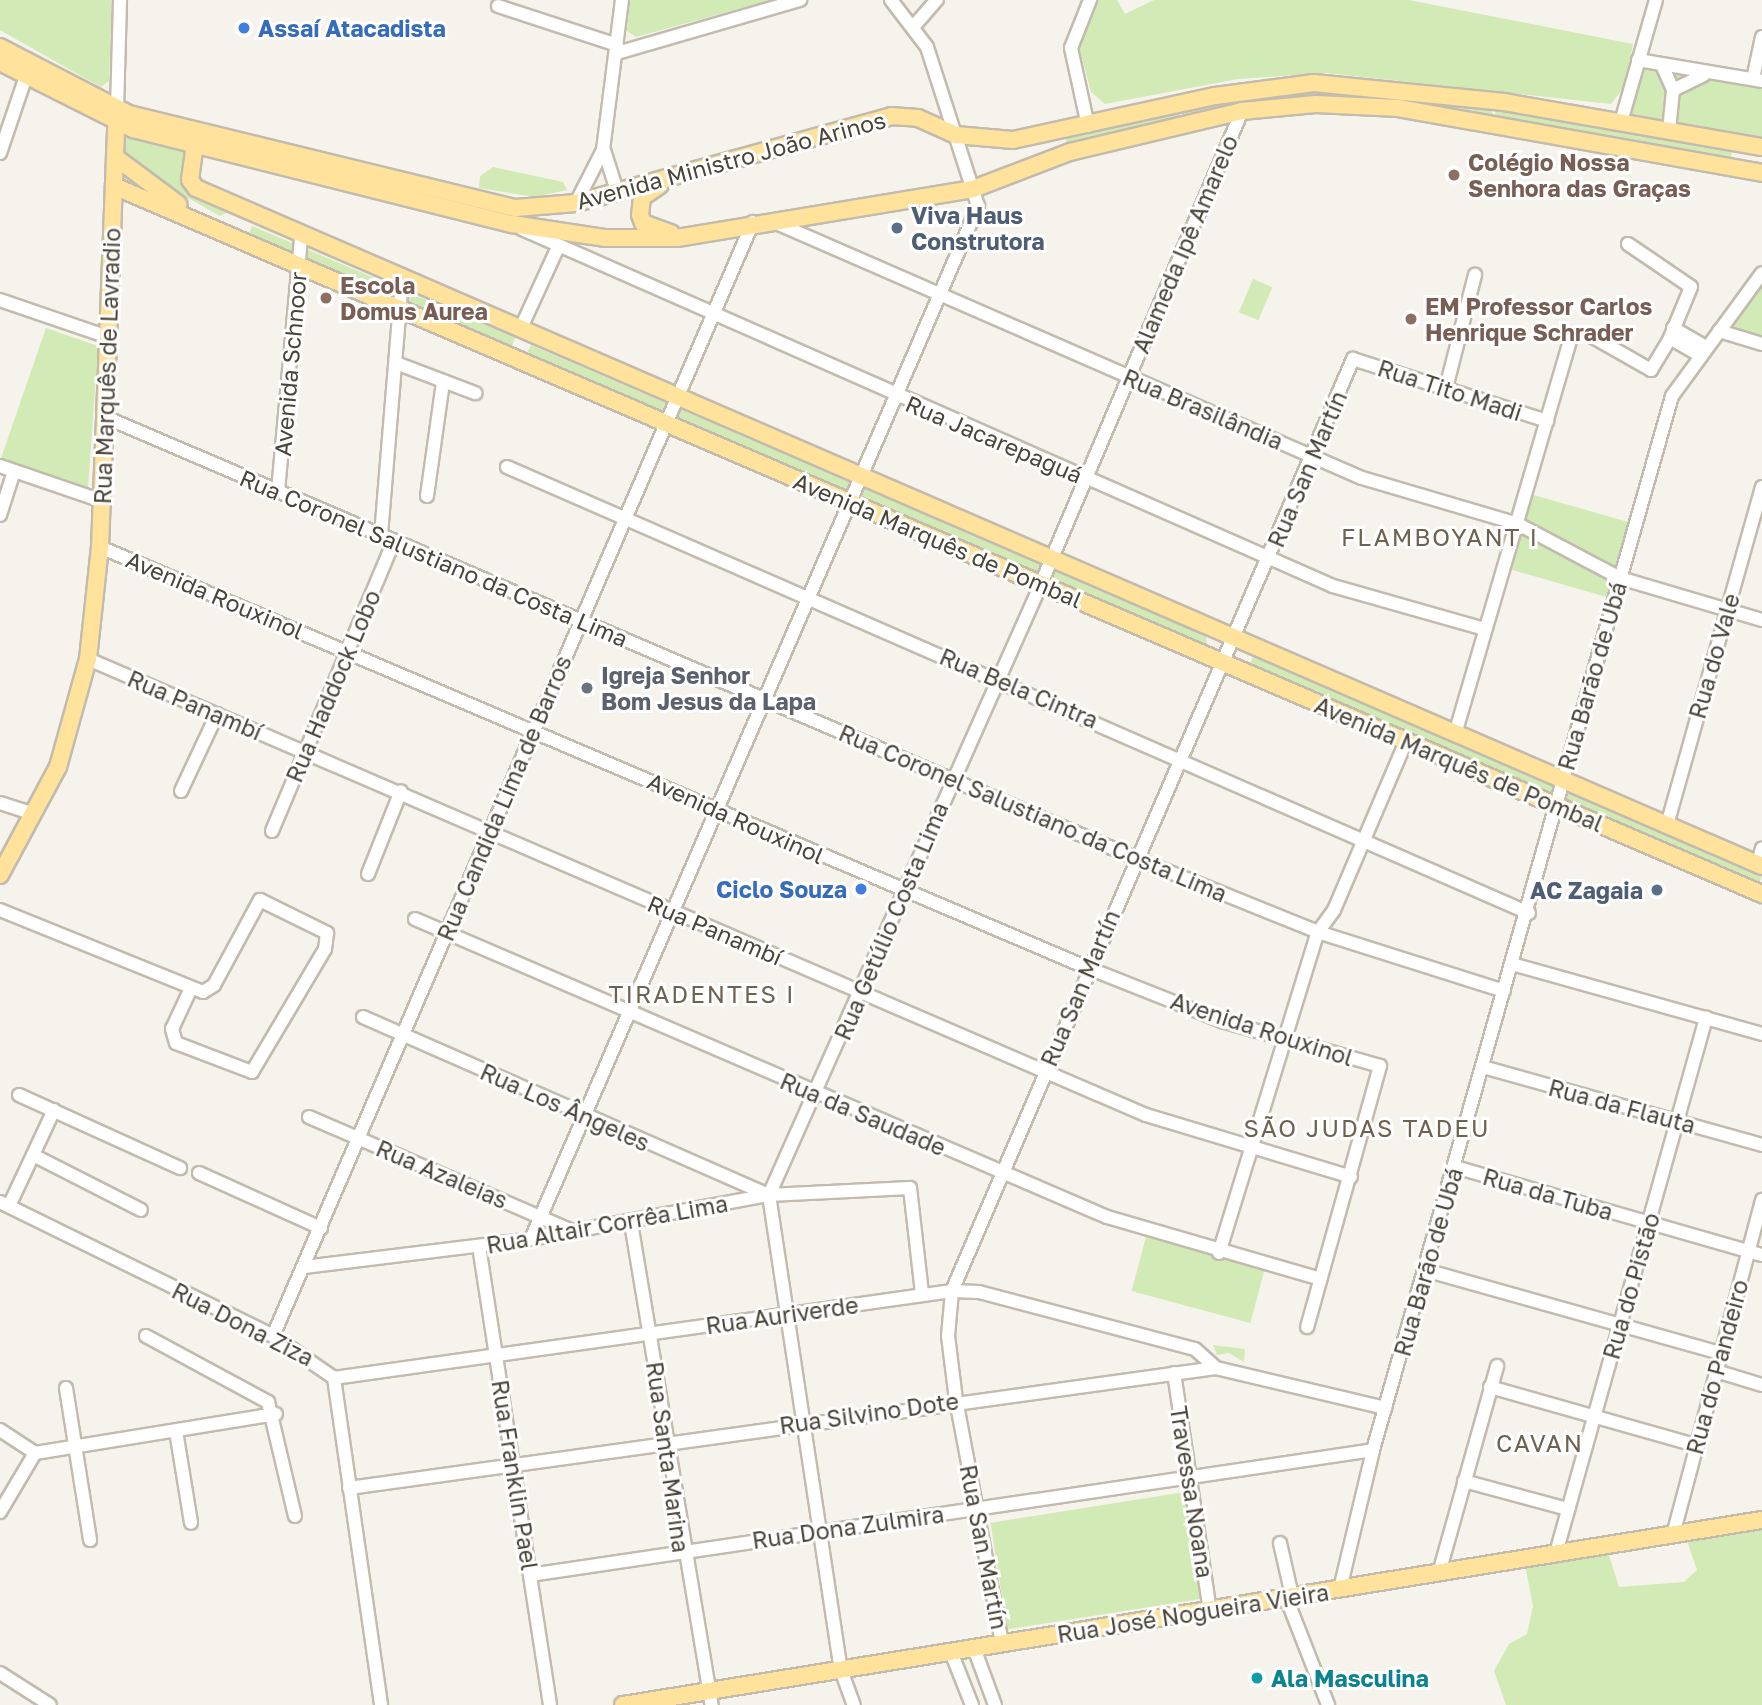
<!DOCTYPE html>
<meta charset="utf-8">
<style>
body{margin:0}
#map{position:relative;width:1762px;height:1705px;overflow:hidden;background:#f6f3ec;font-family:"Golos Text",sans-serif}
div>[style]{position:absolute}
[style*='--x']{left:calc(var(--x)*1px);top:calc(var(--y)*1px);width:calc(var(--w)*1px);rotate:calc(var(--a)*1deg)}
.green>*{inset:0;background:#d2eab5;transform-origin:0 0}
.roads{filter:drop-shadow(2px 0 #c2bbae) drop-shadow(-2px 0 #c2bbae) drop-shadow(0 2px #c2bbae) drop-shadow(0 -2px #c2bbae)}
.minor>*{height:12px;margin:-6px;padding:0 6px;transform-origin:6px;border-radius:6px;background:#fff}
.major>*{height:16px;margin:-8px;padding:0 8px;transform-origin:8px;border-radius:8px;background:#ffe39c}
.dots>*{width:19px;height:19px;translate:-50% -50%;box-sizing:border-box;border:4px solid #fff;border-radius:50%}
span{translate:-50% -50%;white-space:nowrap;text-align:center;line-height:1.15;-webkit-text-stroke:6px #fff;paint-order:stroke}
.shop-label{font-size:23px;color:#366cbe;font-weight:700}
.left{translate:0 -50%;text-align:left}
.right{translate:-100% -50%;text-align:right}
.street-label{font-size:23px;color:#4b4439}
.education-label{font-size:23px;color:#785e54;font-weight:700}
.service-label{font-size:23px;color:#4e5e75;font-weight:700}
.worship-label{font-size:23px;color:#5b616d;font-weight:700}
.culture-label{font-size:23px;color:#0d838f;font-weight:700}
.neighbourhood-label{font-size:24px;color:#6e6250;letter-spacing:2px}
</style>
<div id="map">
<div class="green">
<i style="clip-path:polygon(0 0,112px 0,109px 81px,101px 87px,88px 80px,0 30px)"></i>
<i style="clip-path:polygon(630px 0,770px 0,636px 37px,627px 31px)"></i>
<i style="clip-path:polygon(1096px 0,1117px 0,1125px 14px,1154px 0,1409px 0,1633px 44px,1625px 86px,1611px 104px,1326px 73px,1238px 79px,1105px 104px,1091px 92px,1078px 43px)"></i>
<i style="clip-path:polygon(1644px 64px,1762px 86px,1762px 141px,1628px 113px)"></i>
<i style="clip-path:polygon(1285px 86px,1495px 102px,1491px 120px,1394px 104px,1184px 122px,1180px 105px)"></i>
<i style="left:1497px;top:103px;width:240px;height:17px;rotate:10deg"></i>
<i style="left:1178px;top:106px;width:17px;height:116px;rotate:80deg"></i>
<i style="clip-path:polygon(130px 134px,188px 150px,185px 188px,232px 210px,220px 216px,172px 189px,124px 152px,121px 142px)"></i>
<i style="clip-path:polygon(493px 167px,563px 182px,567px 190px,535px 197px,479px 188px,480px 176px)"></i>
<i style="left:252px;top:226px;width:286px;height:11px;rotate:23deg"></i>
<i style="clip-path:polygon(1762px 273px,1762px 344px,1719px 331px)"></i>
<i style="left:1253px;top:279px;width:21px;height:36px;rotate:23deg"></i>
<i style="clip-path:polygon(46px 328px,98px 346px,88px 488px,1px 458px)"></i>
<i style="clip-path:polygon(531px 345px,1206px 636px,1207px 644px,1201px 647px,525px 356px)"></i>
<i style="left:1527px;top:493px;width:106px;height:78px;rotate:16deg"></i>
<i style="left:1253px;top:657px;width:554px;height:12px;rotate:23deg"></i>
<i style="left:1146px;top:1237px;width:123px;height:56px;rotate:15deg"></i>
<i style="clip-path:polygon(1213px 1345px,1245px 1349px,1244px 1362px,1229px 1353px,1217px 1355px)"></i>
<i style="left:1185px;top:1492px;width:108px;height:197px;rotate:81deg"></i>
<i style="clip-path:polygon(1762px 1526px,1762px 1705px,1506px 1705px,1494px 1671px,1509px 1644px,1527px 1634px,1533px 1606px,1525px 1565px,1607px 1549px,1619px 1587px,1684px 1582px,1697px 1570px,1686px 1538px)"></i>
</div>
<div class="roads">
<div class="minor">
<i style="--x:498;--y:6;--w:125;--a:18.1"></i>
<i style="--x:914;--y:26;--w:35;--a:-49"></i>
<i style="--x:617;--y:53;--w:191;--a:-16.2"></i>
<i style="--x:1638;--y:60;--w:126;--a:9.6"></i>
<i style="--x:1662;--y:65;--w:27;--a:66"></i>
<i style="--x:1673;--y:90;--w:41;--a:95.6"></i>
<i style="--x:1753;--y:79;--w:43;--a:-77.9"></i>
<i style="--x:1673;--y:90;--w:34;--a:-26"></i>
<i style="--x:117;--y:109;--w:109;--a:-88.4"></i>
<i style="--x:1621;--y:122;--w:127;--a:-74"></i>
<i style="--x:1088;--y:126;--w:80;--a:-102.3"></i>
<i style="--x:1071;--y:48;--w:52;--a:-68.4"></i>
<i style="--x:604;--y:150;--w:43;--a:72.4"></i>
<i style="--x:0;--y:153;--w:81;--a:-71.3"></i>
<i style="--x:576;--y:203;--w:59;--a:-63"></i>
<i style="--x:603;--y:150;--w:151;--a:-82.8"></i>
<i style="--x:774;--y:222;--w:641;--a:23.53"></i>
<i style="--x:1362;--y:478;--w:163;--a:16.4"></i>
<i style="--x:1518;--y:524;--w:115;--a:27.9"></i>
<i style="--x:1620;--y:578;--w:148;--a:16.5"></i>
<i style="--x:522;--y:229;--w:886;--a:23.76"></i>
<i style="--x:1333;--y:586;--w:158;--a:15.8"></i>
<i style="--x:1628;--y:244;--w:76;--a:34.3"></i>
<i style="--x:1691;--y:287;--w:55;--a:112.4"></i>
<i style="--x:0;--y:300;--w:114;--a:18.9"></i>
<i style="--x:1673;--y:328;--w:39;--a:30"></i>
<i style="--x:520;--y:330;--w:91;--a:-65.4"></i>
<i style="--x:1719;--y:331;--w:45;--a:16.8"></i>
<i style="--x:1593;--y:337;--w:67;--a:29.6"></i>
<i style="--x:1651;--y:370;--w:37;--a:-59"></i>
<i style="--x:1670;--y:338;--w:36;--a:30"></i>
<i style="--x:396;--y:363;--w:85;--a:20.8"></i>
<i style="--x:1446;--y:388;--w:117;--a:-75.6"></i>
<i style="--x:105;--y:417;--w:1120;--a:23.18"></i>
<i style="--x:1135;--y:858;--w:197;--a:22"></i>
<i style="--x:1318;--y:932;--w:195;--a:17.6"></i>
<i style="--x:0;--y:466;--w:108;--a:18.9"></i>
<i style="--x:507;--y:467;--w:1115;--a:23.58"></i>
<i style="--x:278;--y:491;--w:256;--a:-84.8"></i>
<i style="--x:427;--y:496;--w:115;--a:-82"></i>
<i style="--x:0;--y:515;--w:46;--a:-72.3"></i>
<i style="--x:381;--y:535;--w:256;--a:-85.3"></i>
<i style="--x:100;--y:547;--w:1074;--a:23.08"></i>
<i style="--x:1088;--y:968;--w:144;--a:21.6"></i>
<i style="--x:1222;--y:1021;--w:164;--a:15.9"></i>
<i style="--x:1380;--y:1066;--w:271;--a:105.6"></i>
<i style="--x:88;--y:659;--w:1152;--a:23.32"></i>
<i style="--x:1146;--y:1115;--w:214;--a:16.8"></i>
<i style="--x:1455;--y:734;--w:417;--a:-73.7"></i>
<i style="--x:181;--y:791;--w:85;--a:-64.9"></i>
<i style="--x:0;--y:803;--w:35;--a:18"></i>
<i style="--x:1667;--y:825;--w:351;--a:-74.3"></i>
<i style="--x:272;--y:831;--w:315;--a:-67.2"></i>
<i style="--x:1758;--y:864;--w:16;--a:-76"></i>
<i style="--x:368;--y:874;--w:89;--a:-68.3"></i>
<i style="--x:0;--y:910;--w:219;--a:22"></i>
<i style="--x:203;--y:992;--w:13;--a:-32"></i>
<i style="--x:214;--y:985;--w:97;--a:-61.6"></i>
<i style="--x:260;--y:900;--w:75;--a:26.2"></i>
<i style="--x:327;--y:933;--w:16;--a:97"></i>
<i style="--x:325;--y:949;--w:143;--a:120.7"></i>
<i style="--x:252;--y:1072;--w:81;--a:-159.1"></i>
<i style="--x:176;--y:1043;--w:15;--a:-106"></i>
<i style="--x:172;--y:1029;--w:45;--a:-65.1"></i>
<i style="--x:415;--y:919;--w:753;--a:23.3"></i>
<i style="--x:1107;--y:1217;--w:222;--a:16.2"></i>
<i style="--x:1512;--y:964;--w:260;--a:15.6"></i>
<i style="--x:363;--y:1017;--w:443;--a:23.7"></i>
<i style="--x:1483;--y:1067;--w:290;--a:15.6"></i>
<i style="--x:19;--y:1095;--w:177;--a:24.4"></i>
<i style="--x:309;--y:1117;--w:290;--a:23.4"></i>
<i style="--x:33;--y:1155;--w:121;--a:27"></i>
<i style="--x:1455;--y:1167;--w:319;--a:16"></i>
<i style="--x:199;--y:1173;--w:134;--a:24.3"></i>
<i style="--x:769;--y:1195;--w:669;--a:-66"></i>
<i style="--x:1041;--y:584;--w:514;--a:-66.98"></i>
<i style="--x:769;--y:1195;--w:480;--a:81.4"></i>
<i style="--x:841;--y:1670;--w:37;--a:70"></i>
<i style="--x:0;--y:1202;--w:304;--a:26.1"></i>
<i style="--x:273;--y:1336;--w:74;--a:34.5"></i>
<i style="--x:334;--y:1378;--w:330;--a:81.8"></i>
<i style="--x:9;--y:1206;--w:106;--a:-64.9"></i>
<i style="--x:631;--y:1223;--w:489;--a:80.5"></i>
<i style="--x:531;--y:1239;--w:1126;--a:-66.6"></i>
<i style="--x:978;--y:206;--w:167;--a:-107.8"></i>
<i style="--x:927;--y:47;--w:59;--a:-127.5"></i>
<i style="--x:479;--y:1246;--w:464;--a:81.2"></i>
<i style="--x:1219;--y:1253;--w:336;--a:-72.9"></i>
<i style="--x:1318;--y:932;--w:27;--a:-54"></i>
<i style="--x:1334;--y:910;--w:184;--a:-66.9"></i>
<i style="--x:304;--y:1267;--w:229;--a:-7"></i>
<i style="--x:531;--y:1239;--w:242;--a:-10.5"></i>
<i style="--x:769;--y:1195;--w:141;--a:-2.8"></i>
<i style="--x:910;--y:1188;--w:107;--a:83.5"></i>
<i style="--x:1425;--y:1270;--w:307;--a:15.7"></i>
<i style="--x:146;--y:1336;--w:139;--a:28.4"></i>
<i style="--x:268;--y:1402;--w:117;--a:76.7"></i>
<i style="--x:273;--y:1336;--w:1213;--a:-66.69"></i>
<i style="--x:1716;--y:1371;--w:48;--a:16.9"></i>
<i style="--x:1174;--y:1373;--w:240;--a:81.4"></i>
<i style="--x:334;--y:1378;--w:624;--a:-8.01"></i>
<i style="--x:952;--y:1291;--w:27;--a:2"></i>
<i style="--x:979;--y:1292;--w:223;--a:14.8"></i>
<i style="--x:1195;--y:1349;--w:28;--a:42"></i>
<i style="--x:1490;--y:1387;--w:213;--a:15.8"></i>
<i style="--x:66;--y:1388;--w:154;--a:81"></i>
<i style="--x:0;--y:1430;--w:42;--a:33.3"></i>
<i style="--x:176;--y:1431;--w:93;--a:80.7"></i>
<i style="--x:35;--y:1453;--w:244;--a:-9.2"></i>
<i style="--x:1464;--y:1481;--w:108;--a:15.1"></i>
<i style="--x:349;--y:1488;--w:875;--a:-7.88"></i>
<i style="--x:1216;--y:1368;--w:174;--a:13.3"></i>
<i style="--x:0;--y:1512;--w:69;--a:-59.3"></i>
<i style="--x:1673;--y:1535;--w:347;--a:-75.1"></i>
<i style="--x:1280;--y:1543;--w:54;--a:77.2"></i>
<i style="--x:1556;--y:1553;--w:556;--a:-74.34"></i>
<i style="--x:1439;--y:1573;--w:215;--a:-74.3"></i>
<i style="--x:530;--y:1575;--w:852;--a:-8.43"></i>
<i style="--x:1340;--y:1589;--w:143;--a:-76.6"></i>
<i style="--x:1373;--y:1450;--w:1096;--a:-74.16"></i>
<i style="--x:1672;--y:396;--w:152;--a:-53.8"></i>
<i style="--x:1286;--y:1597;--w:116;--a:68.7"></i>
<i style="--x:1002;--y:1643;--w:247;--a:-100.7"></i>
<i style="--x:956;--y:1400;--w:64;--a:-97.1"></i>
<i style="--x:948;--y:1336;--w:45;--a:-84.9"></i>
<i style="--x:952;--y:1291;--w:1015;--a:-66.72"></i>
<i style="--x:1353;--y:359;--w:204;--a:17.7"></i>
<i style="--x:974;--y:1648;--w:61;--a:69.8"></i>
<i style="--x:951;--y:1652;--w:57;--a:68.4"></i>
<i style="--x:0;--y:1673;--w:59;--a:32.6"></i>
</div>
<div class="major">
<i style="--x:0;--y:47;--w:145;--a:27.4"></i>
<i style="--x:129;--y:114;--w:398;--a:13.7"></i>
<i style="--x:516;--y:208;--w:60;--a:-4.8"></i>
<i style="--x:576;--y:203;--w:327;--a:-15.4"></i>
<i style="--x:891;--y:116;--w:27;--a:4"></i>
<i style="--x:918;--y:118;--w:42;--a:24.1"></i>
<i style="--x:956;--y:135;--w:57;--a:5"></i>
<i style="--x:1013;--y:140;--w:207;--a:-12.3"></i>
<i style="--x:1215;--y:96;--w:100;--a:-7.5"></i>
<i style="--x:1314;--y:83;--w:191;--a:5.7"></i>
<i style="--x:1504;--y:102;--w:262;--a:9.9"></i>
<i style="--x:0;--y:62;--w:149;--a:26.7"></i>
<i style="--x:133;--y:129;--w:391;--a:14.1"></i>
<i style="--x:512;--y:224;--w:95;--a:8.5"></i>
<i style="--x:606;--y:238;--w:71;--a:0"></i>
<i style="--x:677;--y:238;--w:300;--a:-9.4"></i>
<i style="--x:973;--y:189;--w:104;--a:-20.9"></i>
<i style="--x:1070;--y:152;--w:177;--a:-13.4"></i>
<i style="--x:1242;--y:111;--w:74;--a:-5.4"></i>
<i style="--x:1316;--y:104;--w:82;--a:2.8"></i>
<i style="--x:1398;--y:108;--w:370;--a:10.1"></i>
<i style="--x:196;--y:136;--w:44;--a:97.8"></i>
<i style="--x:190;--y:180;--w:10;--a:53"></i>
<i style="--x:196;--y:188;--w:1706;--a:23.41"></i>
<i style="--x:115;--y:157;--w:79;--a:36.7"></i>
<i style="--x:660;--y:185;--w:22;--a:146"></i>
<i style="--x:642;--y:197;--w:18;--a:96"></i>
<i style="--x:640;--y:215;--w:9;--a:69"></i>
<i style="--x:643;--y:223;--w:30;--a:20"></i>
<i style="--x:114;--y:186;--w:1794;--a:23.25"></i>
<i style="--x:0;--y:875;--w:123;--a:-61.8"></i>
<i style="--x:58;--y:767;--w:112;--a:-74.5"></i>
<i style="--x:88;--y:659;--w:113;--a:-83.9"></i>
<i style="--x:100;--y:547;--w:433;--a:-87.8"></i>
<i style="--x:623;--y:1705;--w:1154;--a:-9.23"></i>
</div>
</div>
<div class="dots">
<i style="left:244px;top:28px;background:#3f7fe0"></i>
<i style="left:1454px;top:175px;background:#8d6e63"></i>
<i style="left:897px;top:228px;background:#5c6f8a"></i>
<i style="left:326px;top:298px;background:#8d6e63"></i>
<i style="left:1411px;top:319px;background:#8d6e63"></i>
<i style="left:587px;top:688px;background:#6b7280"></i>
<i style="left:861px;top:889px;background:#3f7fe0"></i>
<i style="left:1657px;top:890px;background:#5c6f8a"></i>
<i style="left:1257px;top:1678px;background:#0f9aa8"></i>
</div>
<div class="shop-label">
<span class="left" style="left:258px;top:28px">Assaí Atacadista</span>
<span class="right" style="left:847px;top:889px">Ciclo Souza</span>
</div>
<div class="street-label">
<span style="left:731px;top:160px;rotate:-15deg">Avenida Ministro João Arinos</span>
<span style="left:1185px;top:244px;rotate:-67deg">Alameda Ipê Amarelo</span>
<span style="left:290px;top:364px;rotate:-85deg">Avenida Schnoor</span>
<span style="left:107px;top:366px;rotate:-88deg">Rua Marquês de Lavradio</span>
<span style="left:1450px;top:390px;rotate:18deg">Rua Tito Madi</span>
<span style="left:1203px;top:409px;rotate:23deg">Rua Brasilândia</span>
<span style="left:994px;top:439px;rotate:23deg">Rua Jacarepaguá</span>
<span style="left:1307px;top:469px;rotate:-67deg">Rua San Martín</span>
<span style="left:938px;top:540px;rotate:23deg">Avenida Marquês de Pombal</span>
<span style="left:434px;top:558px;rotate:23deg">Rua Coronel Salustiano da Costa Lima</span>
<span style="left:215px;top:595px;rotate:23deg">Avenida Rouxinol</span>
<span style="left:1714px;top:656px;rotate:-74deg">Rua do Vale</span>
<span style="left:1592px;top:676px;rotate:-74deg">Rua Barão de Ubá</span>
<span style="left:333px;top:686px;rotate:-67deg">Rua Haddock Lobo</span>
<span style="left:1019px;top:688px;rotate:23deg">Rua Bela Cintra</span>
<span style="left:195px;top:705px;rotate:23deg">Rua Panambí</span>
<span style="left:1459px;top:764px;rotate:23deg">Avenida Marquês de Pombal</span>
<span style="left:504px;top:798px;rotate:-67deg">Rua Candida Lima de Barros</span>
<span style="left:1033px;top:813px;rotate:23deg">Rua Coronel Salustiano da Costa Lima</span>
<span style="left:736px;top:818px;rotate:24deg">Avenida Rouxinol</span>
<span style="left:891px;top:921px;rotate:-67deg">Rua Getúlio Costa Lima</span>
<span style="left:715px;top:930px;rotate:23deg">Rua Panambí</span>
<span style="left:1080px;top:988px;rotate:-67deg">Rua San Martín</span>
<span style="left:1262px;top:1029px;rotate:18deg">Avenida Rouxinol</span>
<span style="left:1622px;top:1106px;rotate:15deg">Rua da Flauta</span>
<span style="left:565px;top:1107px;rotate:24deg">Rua Los Ângeles</span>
<span style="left:863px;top:1114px;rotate:23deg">Rua da Saudade</span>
<span style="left:442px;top:1174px;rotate:23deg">Rua Azaleias</span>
<span style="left:1548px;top:1194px;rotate:16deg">Rua da Tuba</span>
<span style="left:607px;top:1224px;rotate:-10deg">Rua Altair Corrêa Lima</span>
<span style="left:1428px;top:1262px;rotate:-74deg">Rua Barão de Ubá</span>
<span style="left:1631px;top:1286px;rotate:-74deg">Rua do Pistão</span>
<span style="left:782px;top:1315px;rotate:-8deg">Rua Auriverde</span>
<span style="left:243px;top:1324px;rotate:27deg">Rua Dona Ziza</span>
<span style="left:1717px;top:1367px;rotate:-75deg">Rua do Pandeiro</span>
<span style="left:869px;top:1413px;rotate:-8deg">Rua Silvino Dote</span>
<span style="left:668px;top:1457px;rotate:82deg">Rua Santa Marina</span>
<span style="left:515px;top:1475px;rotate:81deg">Rua Franklin Pael</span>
<span style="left:1192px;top:1492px;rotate:81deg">Travessa Noana</span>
<span style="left:848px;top:1527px;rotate:-8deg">Rua Dona Zulmira</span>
<span style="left:984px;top:1547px;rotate:79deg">Rua San Martín</span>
<span style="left:1193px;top:1613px;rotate:-9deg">Rua José Nogueira Vieira</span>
</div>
<div class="education-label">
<span class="left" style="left:1468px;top:175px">Colégio Nossa<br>Senhora das Graças</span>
<span class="left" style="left:340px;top:298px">Escola<br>Domus Aurea</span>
<span class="left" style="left:1425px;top:319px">EM Professor Carlos<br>Henrique Schrader</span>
</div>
<div class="service-label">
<span class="left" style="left:911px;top:228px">Viva Haus<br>Construtora</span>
<span class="right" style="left:1643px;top:890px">AC Zagaia</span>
</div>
<div class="worship-label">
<span class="left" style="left:601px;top:688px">Igreja Senhor<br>Bom Jesus da Lapa</span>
</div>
<div class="culture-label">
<span class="left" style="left:1271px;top:1678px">Ala Masculina</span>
</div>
<div class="neighbourhood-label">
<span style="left:1440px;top:537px">FLAMBOYANT I</span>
<span style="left:702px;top:994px">TIRADENTES I</span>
<span style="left:1367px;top:1128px">SÃO JUDAS TADEU</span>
<span style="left:1540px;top:1443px">CAVAN</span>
</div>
</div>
